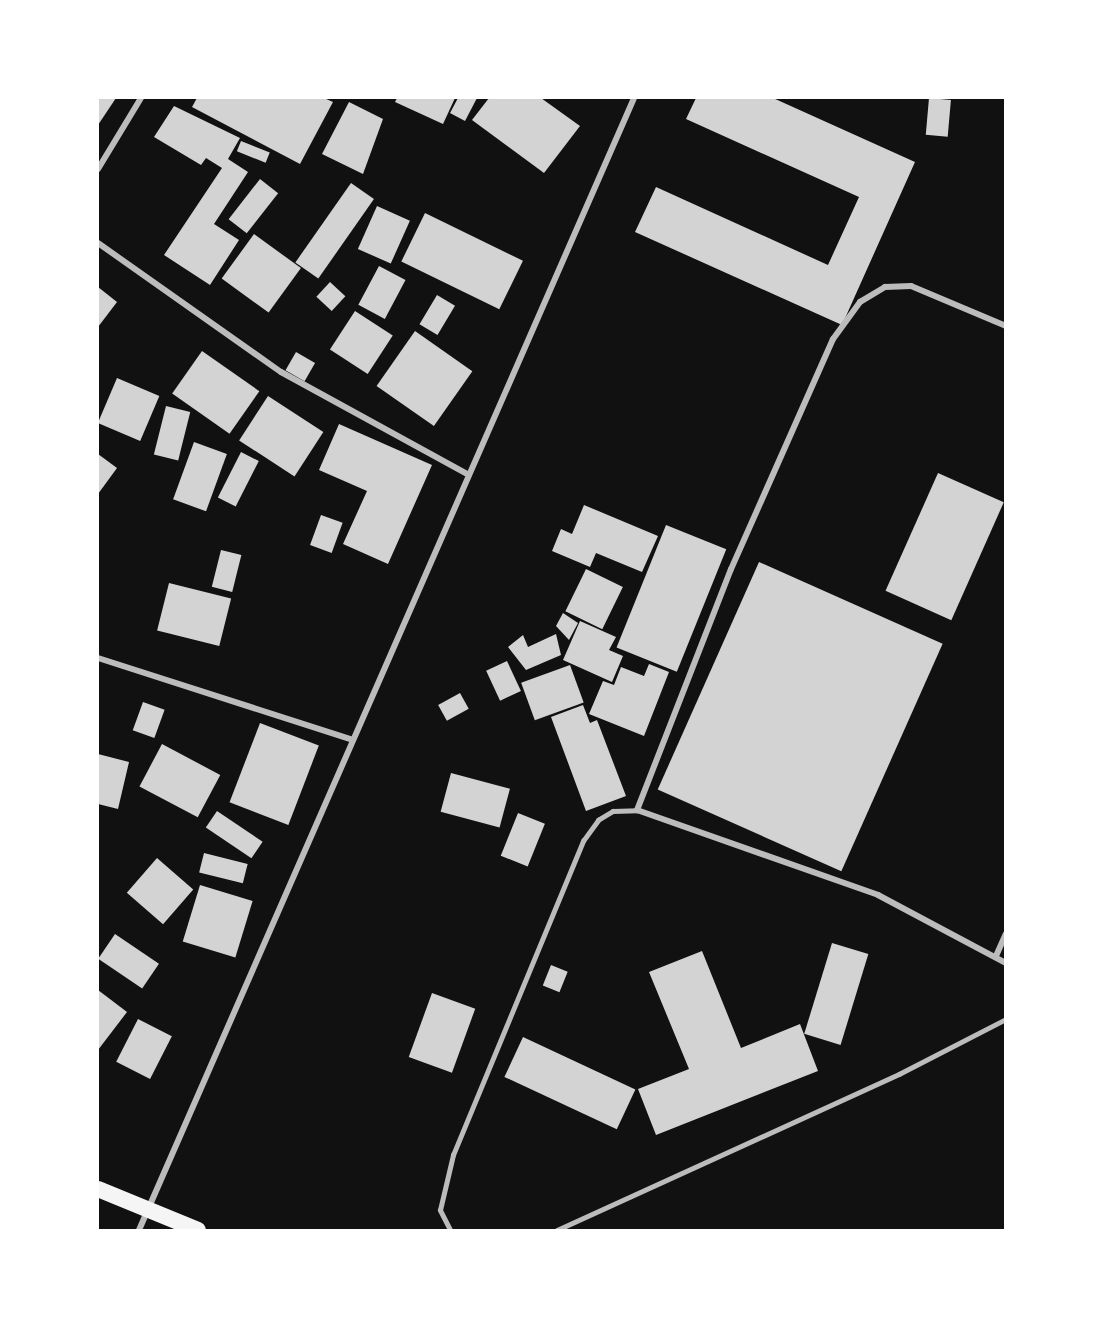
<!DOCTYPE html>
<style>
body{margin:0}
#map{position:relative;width:1103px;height:1328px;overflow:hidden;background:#111;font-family:"Titillium Web",sans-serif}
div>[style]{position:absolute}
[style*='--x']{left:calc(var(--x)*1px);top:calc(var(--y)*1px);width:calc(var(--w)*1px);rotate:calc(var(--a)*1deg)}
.building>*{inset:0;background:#d3d3d3;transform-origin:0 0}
.service>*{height:4.5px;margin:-2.25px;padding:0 2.25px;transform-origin:2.25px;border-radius:2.25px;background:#bcbcbc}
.minor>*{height:6px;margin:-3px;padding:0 3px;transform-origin:3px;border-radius:3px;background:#bcbcbc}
.trunk>*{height:16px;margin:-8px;padding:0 8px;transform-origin:8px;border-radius:8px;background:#f5f5f5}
span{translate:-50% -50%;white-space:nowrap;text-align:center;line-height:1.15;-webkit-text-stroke:4.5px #fff;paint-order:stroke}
.frame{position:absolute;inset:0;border:99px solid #fff;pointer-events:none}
</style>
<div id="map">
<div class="building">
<i style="clip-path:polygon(98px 98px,116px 98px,98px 125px)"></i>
<i style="clip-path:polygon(197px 98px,324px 98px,333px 102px,300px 164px,192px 107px)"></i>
<i style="clip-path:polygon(397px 98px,455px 98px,443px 124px,395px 102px)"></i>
<i style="clip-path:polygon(458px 98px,477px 98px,465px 121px,450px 113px)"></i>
<i style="clip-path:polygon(489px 98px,541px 98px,580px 126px,544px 173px,472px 120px)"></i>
<i style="clip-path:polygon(696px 98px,773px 98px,915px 162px,842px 325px,635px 232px,656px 187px,828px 265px,859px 197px,686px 119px)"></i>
<i style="left:929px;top:98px;width:22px;height:37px;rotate:5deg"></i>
<i style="clip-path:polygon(349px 102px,383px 119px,363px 174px,322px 154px)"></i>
<i style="clip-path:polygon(174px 106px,240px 138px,228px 159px,248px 172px,214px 224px,239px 240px,210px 285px,164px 255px,222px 168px,206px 158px,201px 165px,154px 137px)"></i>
<i style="left:241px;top:141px;width:31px;height:11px;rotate:22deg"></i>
<i style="left:260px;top:179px;width:23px;height:51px;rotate:38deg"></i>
<i style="left:351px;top:183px;width:28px;height:97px;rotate:35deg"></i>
<i style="left:377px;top:206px;width:36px;height:47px;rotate:24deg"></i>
<i style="left:425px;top:213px;width:109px;height:54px;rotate:26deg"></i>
<i style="left:254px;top:234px;width:58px;height:55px;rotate:36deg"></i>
<i style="left:379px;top:266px;width:30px;height:44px;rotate:28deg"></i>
<i style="left:330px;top:282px;width:21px;height:20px;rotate:43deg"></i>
<i style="clip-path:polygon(98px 287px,117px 302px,98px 327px)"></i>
<i style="left:437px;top:295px;width:21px;height:34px;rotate:31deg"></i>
<i style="left:355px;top:311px;width:45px;height:46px;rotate:33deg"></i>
<i style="left:415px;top:331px;width:70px;height:67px;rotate:35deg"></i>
<i style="left:202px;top:351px;width:70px;height:52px;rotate:35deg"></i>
<i style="left:296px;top:352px;width:22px;height:21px;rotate:30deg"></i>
<i style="left:117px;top:378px;width:46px;height:49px;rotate:23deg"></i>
<i style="left:268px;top:396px;width:66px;height:53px;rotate:33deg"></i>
<i style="left:166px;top:406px;width:25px;height:50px;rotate:14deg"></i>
<i style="clip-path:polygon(339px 424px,432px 465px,388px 564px,343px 544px,367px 491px,319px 470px)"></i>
<i style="left:194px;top:442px;width:35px;height:61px;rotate:20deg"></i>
<i style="left:241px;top:452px;width:20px;height:51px;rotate:27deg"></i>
<i style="clip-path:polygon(98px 454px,117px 468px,98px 494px)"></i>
<i style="left:938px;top:473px;width:72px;height:129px;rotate:24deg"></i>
<i style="clip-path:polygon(584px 505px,658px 536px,642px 572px,596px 553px,590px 567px,552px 551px,561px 529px,572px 534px)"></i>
<i style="left:321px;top:515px;width:23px;height:32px;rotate:20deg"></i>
<i style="left:666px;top:525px;width:65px;height:132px;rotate:22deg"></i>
<i style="left:221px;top:550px;width:21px;height:38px;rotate:14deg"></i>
<i style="left:759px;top:562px;width:201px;height:249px;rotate:24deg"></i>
<i style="left:586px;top:569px;width:41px;height:47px;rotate:26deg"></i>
<i style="left:169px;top:583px;width:64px;height:49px;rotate:14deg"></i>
<i style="clip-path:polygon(563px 613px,578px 623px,569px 640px,556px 626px)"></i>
<i style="clip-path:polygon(580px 621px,616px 637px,609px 650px,623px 656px,612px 682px,563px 660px)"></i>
<i style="clip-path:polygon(556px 634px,561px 655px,526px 670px,508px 647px,523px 635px,528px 647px)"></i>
<i style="left:507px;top:661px;width:33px;height:23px;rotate:65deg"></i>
<i style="clip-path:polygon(649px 664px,669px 672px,644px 736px,589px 714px,603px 681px,614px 685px,621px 667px,644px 676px)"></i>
<i style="left:570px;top:665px;width:40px;height:52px;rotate:70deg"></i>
<i style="left:460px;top:693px;width:18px;height:25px;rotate:61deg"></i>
<i style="left:143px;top:702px;width:23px;height:30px;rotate:20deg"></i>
<i style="clip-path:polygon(583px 705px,590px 723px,597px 720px,626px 796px,586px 811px,551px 717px)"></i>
<i style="left:260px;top:723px;width:63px;height:85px;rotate:21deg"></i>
<i style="left:162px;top:744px;width:66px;height:48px;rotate:28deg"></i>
<i style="clip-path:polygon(98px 754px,129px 762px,118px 809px,98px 804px)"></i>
<i style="left:451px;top:773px;width:61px;height:40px;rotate:15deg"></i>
<i style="left:217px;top:811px;width:55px;height:20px;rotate:34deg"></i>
<i style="left:518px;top:813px;width:29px;height:46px;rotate:22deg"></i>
<i style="left:204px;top:853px;width:45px;height:20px;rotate:14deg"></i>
<i style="left:157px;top:858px;width:48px;height:46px;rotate:41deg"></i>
<i style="left:200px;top:885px;width:55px;height:59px;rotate:17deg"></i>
<i style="left:115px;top:934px;width:53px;height:30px;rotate:34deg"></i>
<i style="left:832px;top:943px;width:38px;height:95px;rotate:17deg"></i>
<i style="clip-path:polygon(702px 951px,741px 1048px,800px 1024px,818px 1071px,656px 1135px,638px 1089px,689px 1069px,649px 972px)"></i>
<i style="left:551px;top:965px;width:18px;height:22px;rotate:22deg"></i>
<i style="clip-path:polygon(98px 990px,127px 1012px,98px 1050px)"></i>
<i style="left:432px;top:993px;width:46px;height:68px;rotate:20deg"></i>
<i style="left:138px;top:1019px;width:38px;height:48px;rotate:27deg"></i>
<i style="left:523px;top:1037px;width:124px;height:44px;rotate:25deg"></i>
</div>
<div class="service">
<i style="--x:450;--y:1230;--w:22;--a:-117"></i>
<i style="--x:440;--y:1210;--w:57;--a:-76.7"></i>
<i style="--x:453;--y:1155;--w:340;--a:-67.5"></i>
<i style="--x:583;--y:841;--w:26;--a:-54"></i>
<i style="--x:598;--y:820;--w:17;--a:-31"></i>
<i style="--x:613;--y:811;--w:24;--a:-2"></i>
<i style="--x:557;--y:1230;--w:376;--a:-24.5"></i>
<i style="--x:899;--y:1074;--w:120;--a:-27.2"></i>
</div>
<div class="minor">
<i style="--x:98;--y:169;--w:83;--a:-58.8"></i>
<i style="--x:98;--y:243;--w:224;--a:35.2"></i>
<i style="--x:281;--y:372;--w:212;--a:28.7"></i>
<i style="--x:1006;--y:326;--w:103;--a:-157.2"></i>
<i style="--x:911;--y:286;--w:26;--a:178"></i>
<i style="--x:885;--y:287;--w:29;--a:149"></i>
<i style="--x:860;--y:302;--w:46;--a:126.1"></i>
<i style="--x:833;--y:339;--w:252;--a:113.9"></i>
<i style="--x:731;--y:569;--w:259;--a:111.3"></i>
<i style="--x:637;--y:810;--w:256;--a:19.4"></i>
<i style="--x:878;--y:895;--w:145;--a:28"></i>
<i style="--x:98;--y:658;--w:266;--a:17.8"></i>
<i style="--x:996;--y:956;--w:24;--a:-66"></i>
<i style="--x:139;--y:1230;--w:1235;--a:-66.38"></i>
</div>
<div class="trunk">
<i style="--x:98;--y:1189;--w:108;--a:22.3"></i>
</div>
<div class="frame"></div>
</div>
